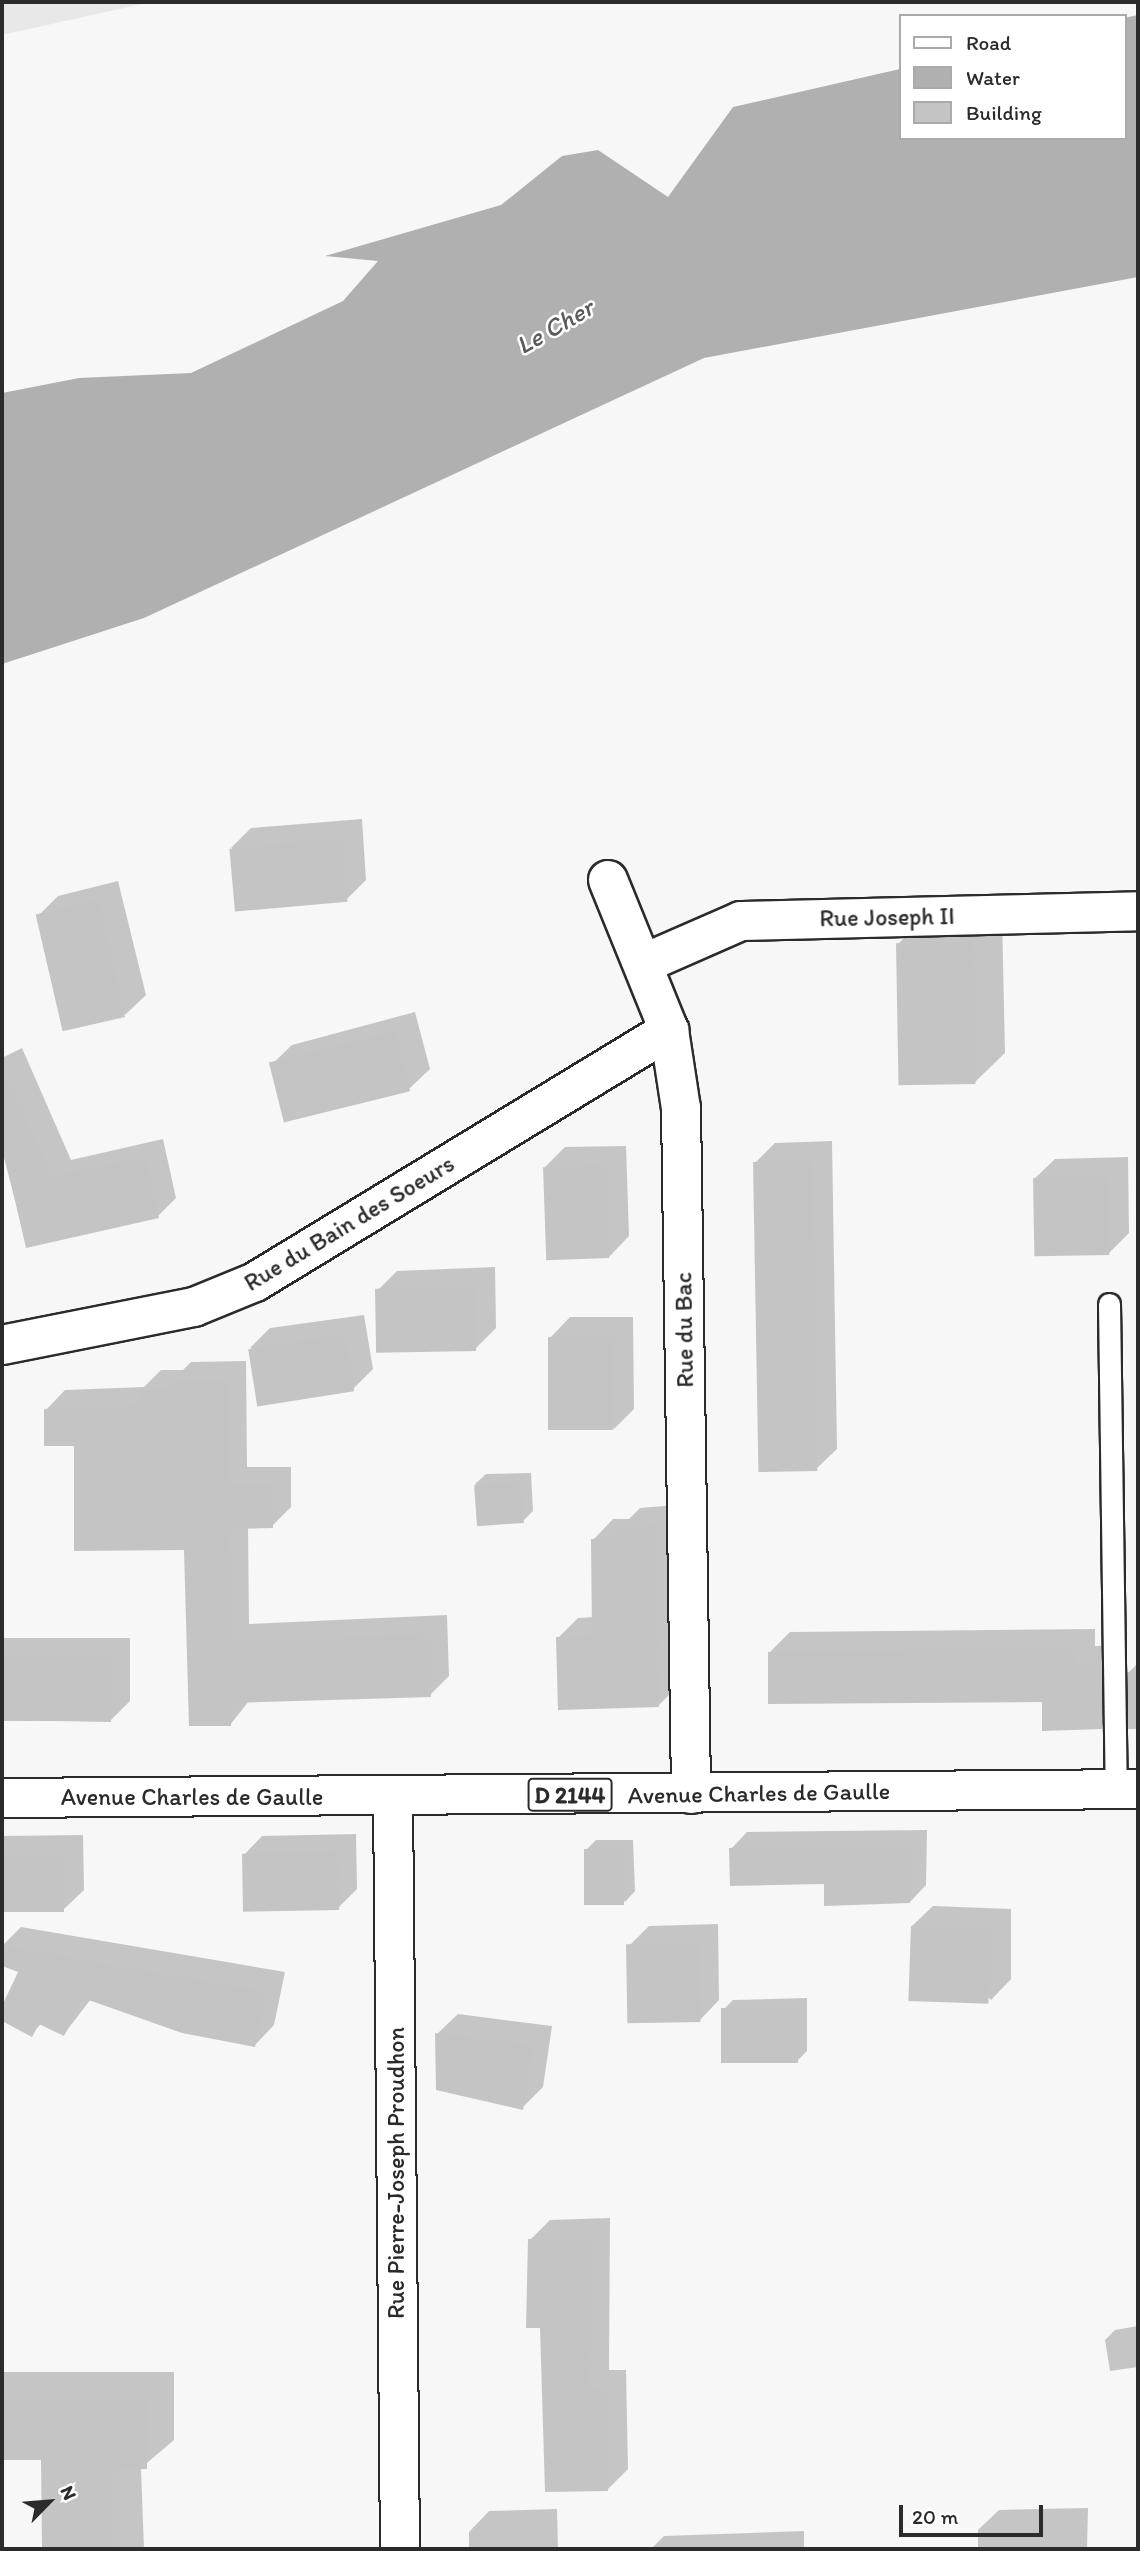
<!DOCTYPE html>
<style>
body{margin:0}
#map{position:relative;width:1140px;height:2551px;overflow:hidden;background:#f7f7f7;font-family:Itim,sans-serif}
div>[style]{position:absolute}
[style*='--x']{left:calc(var(--x)*1px);top:calc(var(--y)*1px);width:calc(var(--w)*1px);rotate:calc(var(--a)*1deg)}
.built>*{inset:0;background:#e8e8e8}
.water>*{inset:0;background:#b0b0b0}
.shadow>*{inset:0;background:#0003}
.building>*{inset:0;background:#c4c4c4;transform-origin:0 0}
.roads{filter:drop-shadow(2px 0 #2b2b2b) drop-shadow(-2px 0 #2b2b2b) drop-shadow(0 2px #2b2b2b) drop-shadow(0 -2px #2b2b2b)}
.service>*{height:21px;margin:-10.5px;padding:0 10.5px;transform-origin:10.5px;border-radius:10.5px;background:#fff}
.minor>*{height:38px;margin:-19px;padding:0 19px;transform-origin:19px;border-radius:19px;background:#fff}
.primary>*{height:38px;margin:-19px;padding:0 19px;transform-origin:19px;border-radius:19px;background:#fff}
span{translate:-50% -50%;white-space:nowrap;text-align:center;line-height:1.15;-webkit-text-stroke:5px #fff;paint-order:stroke}
.shield-label span{padding:2px 5px;background:#fff;border:2px solid;border-radius:5px;-webkit-text-stroke-width:0}
.shield-label{font-size:23px;color:#2b2b2b;font-weight:700}
.street-label{font-size:24px;color:#2b2b2b}
.water-label{font-size:26px;color:#5a5a5a;font-style:italic}
.frame{position:absolute;inset:0;border:4px solid #2b2b2b;pointer-events:none}
.legend{position:absolute;left:899px;top:14px;width:228px;height:126px;box-sizing:border-box;background:#fff;border:2px solid #aaa;margin:0;padding:9px 12px;list-style:none;font-size:21px;color:#2b2b2b}
.legend li{display:flex;align-items:center;gap:14px;height:35px}
.legend b{width:35px;border:2px solid #aaa}
.north{position:absolute;left:14px;top:2467px;width:70px;height:70px;-webkit-text-stroke:5px #fff;paint-order:stroke;rotate:65deg;font-size:19px;font-weight:700;line-height:28px;text-align:center;color:#2b2b2b}
.north::after{content:'';display:block;margin:auto;width:24px;height:32px;background:#2b2b2b;clip-path:polygon(50% 0,100% 100%,50% 72%,0 100%)}
.scale{position:absolute;left:899px;top:2505px;width:144px;height:32px;box-sizing:border-box;border:4px solid #2b2b2b;border-top:0;padding-left:9px;font-size:21px;line-height:24px;white-space:nowrap;color:#2b2b2b;-webkit-text-stroke:5px #fff;paint-order:stroke}
</style>
<div id="map">
<div class="built">
<i style="clip-path:polygon(2px 2px,151px 2px,2px 35px)"></i>
</div>
<div class="water">
<i style="clip-path:polygon(1138px 15px,1138px 277px,704px 358px,144px 618px,2px 664px,2px 393px,79px 378px,191px 373px,343px 301px,378px 261px,325px 256px,501px 205px,562px 156px,598px 150px,668px 197px,733px 107px,900px 69px,900px 138px,1124px 138px,1124px 18px)"></i>
</div>
<div class="shadow">
<i style="clip-path:polygon(362px 819px,366px 880px,346px 900px,231px 848px,251px 828px)"></i>
<i style="clip-path:polygon(118px 881px,146px 995px,125px 1015px,38px 916px,58px 896px)"></i>
<i style="clip-path:polygon(1002px 914px,1005px 1053px,975px 1082px,898px 944px,927px 915px)"></i>
<i style="clip-path:polygon(415px 1012px,430px 1069px,409px 1089px,271px 1065px,292px 1045px)"></i>
<i style="clip-path:polygon(22px 1048px,71px 1160px,163px 1139px,176px 1198px,158px 1216px,27px 1246px,2px 1150px,2px 1058px)"></i>
<i style="clip-path:polygon(832px 1141px,837px 1449px,816px 1469px,755px 1163px,775px 1143px)"></i>
<i style="clip-path:polygon(626px 1146px,629px 1236px,609px 1257px,545px 1167px,565px 1147px)"></i>
<i style="clip-path:polygon(1128px 1157px,1129px 1233px,1108px 1254px,1034px 1179px,1055px 1159px)"></i>
<i style="clip-path:polygon(495px 1267px,496px 1328px,475px 1349px,377px 1291px,397px 1271px)"></i>
<i style="clip-path:polygon(364px 1315px,373px 1369px,353px 1389px,250px 1348px,270px 1328px)"></i>
<i style="clip-path:polygon(570px 1317px,633px 1317px,634px 1409px,614px 1429px,550px 1338px)"></i>
<i style="clip-path:polygon(246px 1361px,247px 1467px,291px 1467px,291px 1507px,272px 1526px,248px 1526px,249px 1624px,447px 1615px,449px 1676px,430px 1695px,249px 1701px,230px 1725px,186px 1548px,46px 1410px,65px 1390px,144px 1387px,161px 1370px,183px 1370px,191px 1362px)"></i>
<i style="clip-path:polygon(531px 1473px,533px 1511px,523px 1521px,475px 1484px,486px 1474px)"></i>
<i style="clip-path:polygon(676px 1505px,679px 1685px,658px 1706px,558px 1638px,578px 1618px,594px 1617px,593px 1540px,613px 1519px,629px 1519px,640px 1508px)"></i>
<i style="clip-path:polygon(1095px 1629px,1095px 1646px,1121px 1645px,1122px 1707px,1101px 1727px,1043px 1700px,769px 1653px,790px 1632px)"></i>
<i style="clip-path:polygon(2px 1638px,130px 1638px,130px 1701px,110px 1721px,2px 1721px)"></i>
<i style="clip-path:polygon(1138px 1663px,1138px 1727px,1130px 1727px,1129px 1672px)"></i>
<i style="clip-path:polygon(927px 1830px,926px 1885px,910px 1902px,826px 1882px,731px 1849px,747px 1832px)"></i>
<i style="clip-path:polygon(356px 1834px,357px 1889px,338px 1908px,244px 1855px,262px 1836px)"></i>
<i style="clip-path:polygon(83px 1835px,84px 1890px,63px 1910px,2px 1911px,2px 1836px)"></i>
<i style="clip-path:polygon(596px 1840px,633px 1840px,635px 1891px,625px 1902px,586px 1850px)"></i>
<i style="clip-path:polygon(933px 1906px,1011px 1909px,1011px 1979px,991px 2000px,912px 1926px)"></i>
<i style="clip-path:polygon(718px 1924px,719px 2000px,699px 2021px,628px 1947px,649px 1926px)"></i>
<i style="clip-path:polygon(21px 1927px,285px 1972px,274px 2025px,255px 2045px,91px 1999px,64px 2034px,42px 2023px,31px 2034px,2px 2019px,21px 1971px,2px 1964px,2px 1946px)"></i>
<i style="clip-path:polygon(807px 1998px,807px 2051px,797px 2061px,723px 2010px,733px 2000px)"></i>
<i style="clip-path:polygon(458px 2014px,552px 2026px,543px 2087px,522px 2108px,437px 2034px)"></i>
<i style="clip-path:polygon(610px 2218px,609px 2370px,626px 2370px,628px 2469px,608px 2489px,530px 2240px,550px 2220px)"></i>
<i style="clip-path:polygon(1138px 2326px,1138px 2367px,1110px 2371px,1105px 2340px,1115px 2330px)"></i>
<i style="clip-path:polygon(4px 2372px,174px 2372px,174px 2440px,141px 2468px,144px 2549px,44px 2549px,42px 2458px,2px 2458px)"></i>
<i style="clip-path:polygon(1088px 2508px,1087px 2549px,978px 2549px,978px 2530px,999px 2510px)"></i>
<i style="clip-path:polygon(557px 2509px,558px 2549px,469px 2549px,469px 2532px,489px 2511px)"></i>
<i style="clip-path:polygon(804px 2531px,804px 2549px,651px 2549px,664px 2536px)"></i>
</div>
<div class="building">
<i style="left:342px;top:839px;width:63px;height:113px;rotate:85deg"></i>
<i style="left:98px;top:900px;width:120px;height:64px;rotate:77deg"></i>
<i style="left:973px;top:942px;width:142px;height:77px;rotate:89deg"></i>
<i style="left:395px;top:1031px;width:62px;height:130px;rotate:76deg"></i>
<i style="clip-path:polygon(2px 1066px,52px 1177px,145px 1157px,159px 1218px,26px 1248px,2px 1144px)"></i>
<i style="left:812px;top:1161px;width:310px;height:59px;rotate:89deg"></i>
<i style="left:606px;top:1165px;width:93px;height:63px;rotate:88deg"></i>
<i style="left:1108px;top:1177px;width:78px;height:75px;rotate:89deg"></i>
<i style="left:475px;top:1287px;width:64px;height:100px;rotate:89deg"></i>
<i style="left:345px;top:1334px;width:58px;height:98px;rotate:81deg"></i>
<i style="left:548px;top:1337px;width:65px;height:93px"></i>
<i style="clip-path:polygon(170px 1380px,228px 1380px,229px 1485px,272px 1485px,273px 1528px,229px 1529px,230px 1643px,429px 1634px,431px 1697px,231px 1703px,231px 1726px,189px 1726px,184px 1550px,74px 1551px,74px 1446px,44px 1446px,44px 1409px,140px 1405px,140px 1389px,171px 1388px)"></i>
<i style="left:521px;top:1482px;width:41px;height:47px;rotate:86deg"></i>
<i style="clip-path:polygon(656px 1525px,659px 1707px,558px 1710px,556px 1637px,592px 1636px,591px 1539px,617px 1538px,617px 1528px)"></i>
<i style="clip-path:polygon(1075px 1649px,1075px 1665px,1101px 1665px,1102px 1729px,1042px 1731px,1042px 1702px,768px 1704px,768px 1652px)"></i>
<i style="left:112px;top:1656px;width:66px;height:110px;rotate:91deg"></i>
<i style="left:1127px;top:1672px;width:11px;height:57px"></i>
<i style="clip-path:polygon(872px 1846px,911px 1846px,910px 1903px,824px 1906px,824px 1884px,730px 1886px,729px 1848px)"></i>
<i style="left:584px;top:1849px;width:40px;height:56px"></i>
<i style="left:338px;top:1852px;width:58px;height:96px;rotate:89deg"></i>
<i style="left:64px;top:1855px;width:57px;height:62px;rotate:90deg"></i>
<i style="left:911px;top:1926px;width:80px;height:75px;rotate:2deg"></i>
<i style="left:699px;top:1943px;width:79px;height:73px;rotate:89deg"></i>
<i style="clip-path:polygon(2px 1946px,266px 1992px,255px 2047px,182px 2033px,83px 1998px,64px 2036px,39px 2024px,32px 2037px,2px 2021px,2px 2006px,18px 1972px,2px 1966px)"></i>
<i style="left:798px;top:2008px;width:55px;height:77px;rotate:90deg"></i>
<i style="clip-path:polygon(435px 2033px,533px 2046px,523px 2110px,436px 2090px)"></i>
<i style="clip-path:polygon(590px 2238px,589px 2390px,606px 2389px,608px 2491px,545px 2492px,540px 2328px,526px 2328px,528px 2239px)"></i>
<i style="clip-path:polygon(2px 2399px,147px 2399px,147px 2469px,113px 2469px,112px 2549px,42px 2549px,41px 2460px,2px 2460px)"></i>
</div>
<div class="roads">
<div class="service">
<i style="--x:1109;--y:1304;--w:485;--a:89.2"></i>
</div>
<div class="minor">
<i style="--x:608;--y:880;--w:162;--a:67.9"></i>
<i style="--x:669;--y:1030;--w:79;--a:81.3"></i>
<i style="--x:681;--y:1108;--w:686;--a:89.16"></i>
<i style="--x:645;--y:963;--w:105;--a:-23.6"></i>
<i style="--x:741;--y:921;--w:397;--a:-1.4"></i>
<i style="--x:2;--y:1345;--w:196;--a:-11.2"></i>
<i style="--x:194;--y:1307;--w:66;--a:-22.3"></i>
<i style="--x:255;--y:1282;--w:485;--a:-31.3"></i>
<i style="--x:393;--y:1796;--w:753;--a:89.47"></i>
</div>
<div class="primary">
<i style="--x:2;--y:1798;--w:1136;--a:-0.45"></i>
</div>
</div>
<div class="shield-label">
<span style="left:570px;top:1795px">D 2144</span>
</div>
<div class="street-label">
<span style="left:887px;top:917px;rotate:-1deg">Rue Joseph II</span>
<span style="left:349px;top:1223px;rotate:-31deg">Rue du Bain des Soeurs</span>
<span style="left:684px;top:1330px;rotate:-91deg">Rue du Bac</span>
<span style="left:759px;top:1793px;rotate:-1deg">Avenue Charles de Gaulle</span>
<span style="left:192px;top:1797px">Avenue Charles de Gaulle</span>
<span style="left:396px;top:2173px;rotate:-90deg">Rue Pierre-Joseph Proudhon</span>
</div>
<div class="water-label">
<span style="left:555px;top:327px;rotate:-30deg">Le Cher</span>
</div>
<div class="frame"></div>
<ul class="legend">
<li><b style="height:9px;background:#fff"></b>Road</li>
<li><b style="height:19px;background:#b0b0b0"></b>Water</li>
<li><b style="height:19px;background:#c4c4c4"></b>Building</li>
</ul>
<div class="north">N</div>
<div class="scale">20 m</div>
</div>
